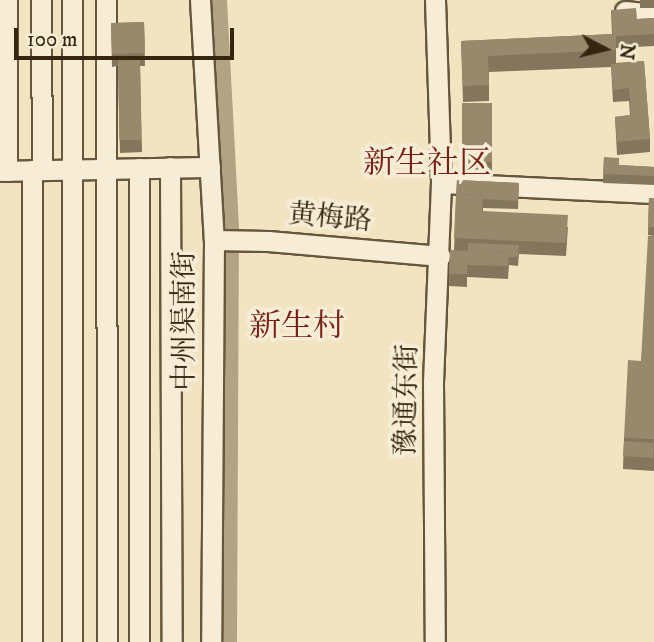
<!DOCTYPE html>
<meta charset="utf-8">
<style>
body{margin:0}
#map{position:relative;width:654px;height:642px;overflow:hidden;background:#f2e4c1;font-family:"IM FELL DW Pica","Noto Serif SC",serif}
div>[style]{position:absolute}
[style*='--x']{left:calc(var(--x)*1px);top:calc(var(--y)*1px);width:calc(var(--w)*1px);rotate:calc(var(--a)*1deg)}
.water>*{inset:0;background:#b2a385}
.roads{filter:drop-shadow(2px 0 #65563c) drop-shadow(-2px 0 #65563c) drop-shadow(0 2px #65563c) drop-shadow(0 -2px #65563c)}
.minor>*{height:19px;margin:-9.5px;padding:0 9.5px;transform-origin:9.5px;border-radius:9.5px;background:#f7edd7}
.wall>*{inset:0;background:#83765d;transform-origin:0 0}
.building>*{inset:0;background:#98896c;transform-origin:0 0}
span{translate:-50% -50%;white-space:nowrap;text-align:center;line-height:1.15;-webkit-text-stroke:7px #f7edd7;paint-order:stroke}
.street-label{font-size:28px;color:#362610}
.quarter-label{font-size:32px;color:#7a1f14}
.north{position:absolute;left:570px;top:14px;width:70px;height:70px;-webkit-text-stroke:5px #f7edd7;paint-order:stroke;rotate:97deg;font-size:19px;font-weight:700;line-height:28px;text-align:center;color:#362610}
.north::after{content:'';display:block;margin:auto;width:24px;height:32px;background:#362610;clip-path:polygon(50% 0,100% 100%,50% 72%,0 100%)}
.scale{position:absolute;left:14px;top:28px;width:220px;height:32px;box-sizing:border-box;border:4px solid #362610;border-top:0;padding-left:9px;font-size:21px;line-height:24px;white-space:nowrap;color:#362610;-webkit-text-stroke:5px #f7edd7;paint-order:stroke}
</style>
<div id="map">
<div class="water">
<i style="clip-path:polygon(211px 0,227px 0,239px 227px,237px 642px,216px 642px,215px 170px)"></i>
</div>
<div class="roads">
<div class="minor">
<i style="--x:41;--y:0;--w:170;--a:89.7"></i>
<i style="--x:106;--y:0;--w:642;--a:89.91"></i>
<i style="--x:200;--y:0;--w:240;--a:86.7"></i>
<i style="--x:214;--y:240;--w:402;--a:90.4"></i>
<i style="--x:435;--y:0;--w:183;--a:88.1"></i>
<i style="--x:441;--y:183;--w:199;--a:92.3"></i>
<i style="--x:433;--y:382;--w:260;--a:89.6"></i>
<i style="--x:625;--y:11;--w:29;--a:6"></i>
<i style="--x:170;--y:167;--w:475;--a:89.8"></i>
<i style="--x:139;--y:168;--w:474;--a:90"></i>
<i style="--x:0;--y:171;--w:210;--a:-1.1"></i>
<i style="--x:7;--y:171;--w:171;--a:-90"></i>
<i style="--x:441;--y:183;--w:213;--a:2.7"></i>
<i style="--x:214;--y:240;--w:54;--a:1.1"></i>
<i style="--x:268;--y:241;--w:173;--a:5"></i>
<i style="--x:32;--y:642;--w:472;--a:-90"></i>
<i style="--x:72;--y:642;--w:642;--a:-90"></i>
</div>
</div>
<div class="wall">
<i style="left:640px;top:0;width:14px;height:8px"></i>
<i style="clip-path:polygon(611px 10px,637px 19px,654px 18px,654px 46px,616px 48px,616px 63px,644px 61px,650px 139px,650px 152px,617px 155px,615px 117px,630px 115px,629px 101px,613px 102px,611px 67px,489px 72px,489px 101px,463px 102px,461px 41px,612px 34px)"></i>
<i style="clip-path:polygon(144px 22px,145px 66px,140px 66px,142px 152px,120px 153px,118px 66px,112px 67px,111px 23px)"></i>
<i style="left:492px;top:103px;width:72px;height:30px;rotate:90deg"></i>
<i style="clip-path:polygon(604px 157px,619px 165px,654px 167px,654px 185px,603px 183px)"></i>
<i style="clip-path:polygon(457px 180px,519px 183px,518px 209px,483px 208px,483px 211px,568px 227px,566px 256px,519px 254px,518px 266px,509px 265px,508px 279px,467px 277px,467px 287px,449px 286px,450px 250px,454px 250px)"></i>
<i style="clip-path:polygon(649px 198px,654px 198px,654px 236px,648px 235px)"></i>
<i style="clip-path:polygon(654px 236px,654px 471px,623px 469px,624px 438px,641px 361px)"></i>
</div>
<div class="building">
<i style="clip-path:polygon(636px 8px,637px 19px,654px 18px,654px 34px,616px 36px,616px 34px,613px 34px,611px 10px)"></i>
<i style="left:144px;top:22px;width:31px;height:33px;rotate:88deg"></i>
<i style="clip-path:polygon(616px 34px,616px 50px,488px 56px,489px 85px,463px 86px,461px 41px)"></i>
<i style="left:140px;top:60px;width:80px;height:22px;rotate:89deg"></i>
<i style="clip-path:polygon(644px 61px,650px 139px,617px 142px,615px 117px,631px 115px,629px 88px,613px 90px,611px 64px)"></i>
<i style="left:492px;top:103px;width:59px;height:30px;rotate:90deg"></i>
<i style="clip-path:polygon(604px 157px,619px 158px,619px 165px,654px 167px,654px 176px,603px 174px)"></i>
<i style="clip-path:polygon(457px 180px,519px 183px,518px 201px,483px 199px,483px 195px,456px 194px)"></i>
<i style="clip-path:polygon(456px 194px,483px 195px,482px 211px,568px 215px,566px 243px,454px 238px)"></i>
<i style="clip-path:polygon(649px 198px,654px 198px,654px 227px,648px 227px)"></i>
<i style="clip-path:polygon(648px 236px,654px 236px,654px 439px,624px 438px,628px 360px,641px 361px)"></i>
<i style="clip-path:polygon(468px 243px,519px 245px,518px 257px,509px 257px,509px 253px,468px 251px)"></i>
<i style="clip-path:polygon(450px 250px,509px 253px,508px 266px,467px 265px,467px 274px,449px 274px)"></i>
<i style="left:624px;top:441px;width:30px;height:15px;rotate:4deg"></i>
</div>
<div class="street-label">
<span style="left:330px;top:218px;rotate:5deg">黄梅路</span>
<span style="left:185px;top:321px;rotate:-90deg">中州渠南街</span>
<span style="left:407px;top:400px;rotate:-89deg">豫通东街</span>
</div>
<div class="quarter-label">
<span style="left:427px;top:164px">新生社区</span>
<span style="left:297px;top:327px">新生村</span>
</div>
<div class="north">N</div>
<div class="scale">100 m</div>
</div>
